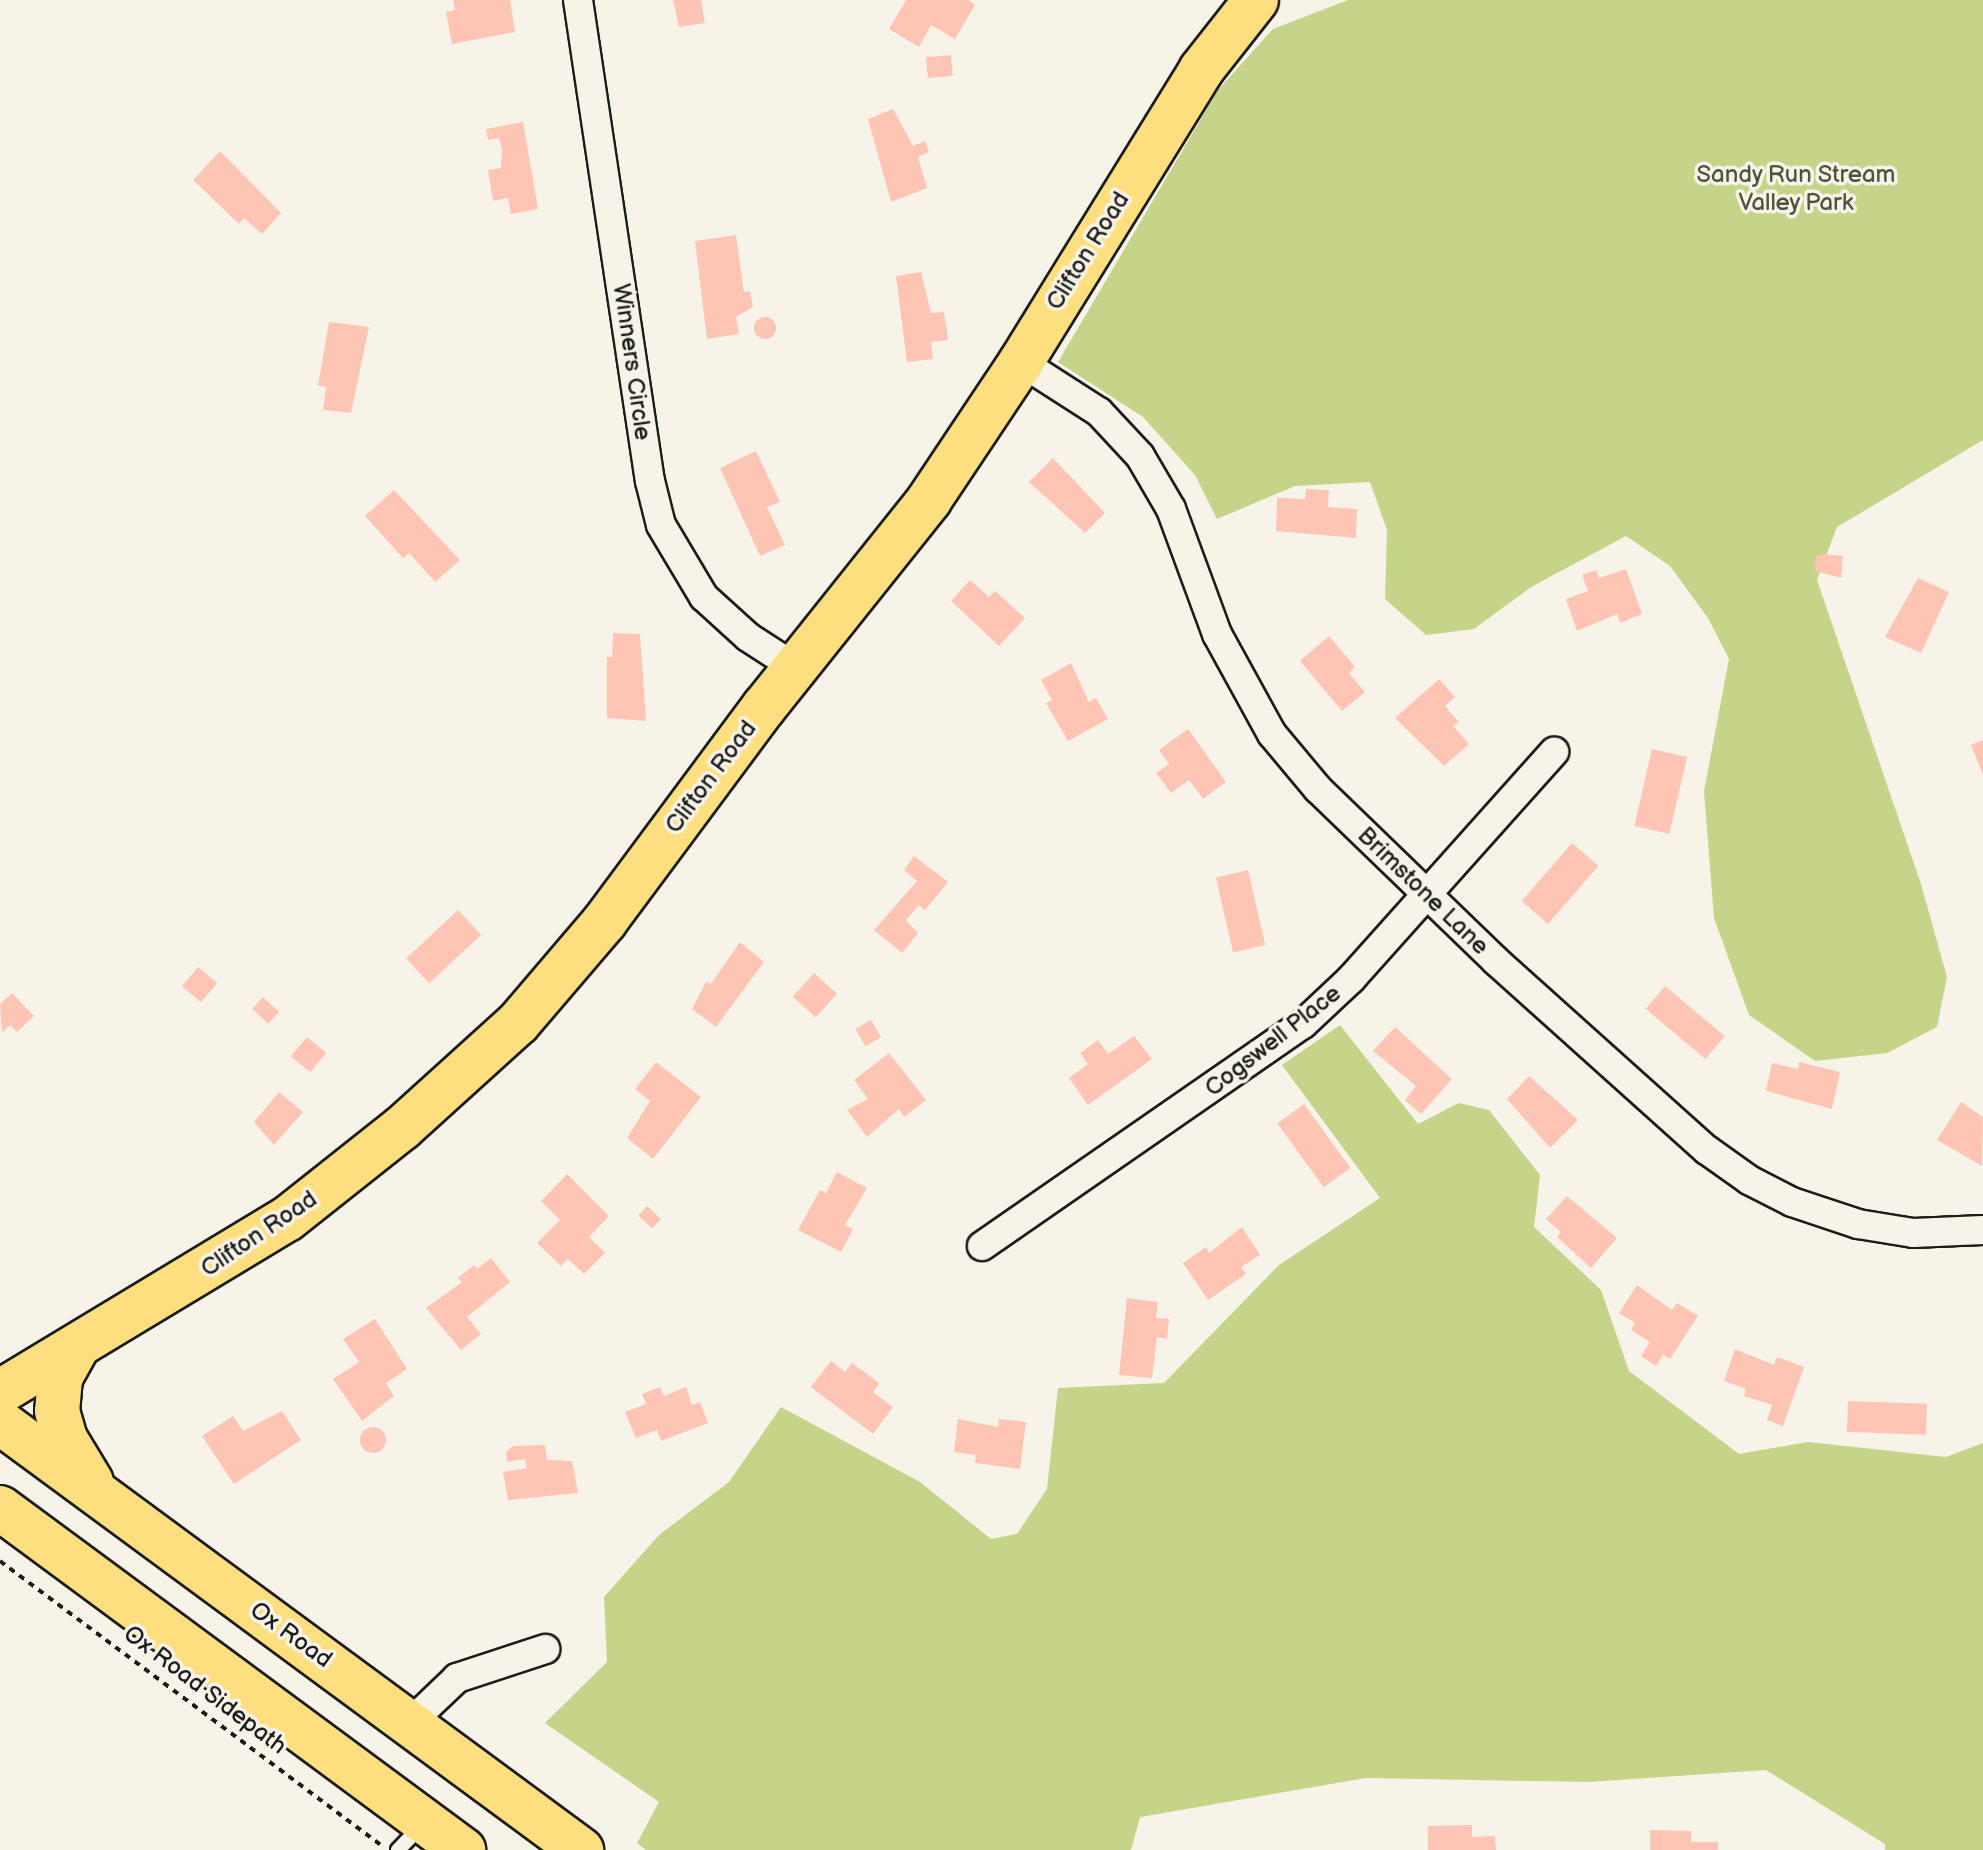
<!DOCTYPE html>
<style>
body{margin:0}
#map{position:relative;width:1983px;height:1850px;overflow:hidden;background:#f7f3e8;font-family:"Balsamiq Sans",sans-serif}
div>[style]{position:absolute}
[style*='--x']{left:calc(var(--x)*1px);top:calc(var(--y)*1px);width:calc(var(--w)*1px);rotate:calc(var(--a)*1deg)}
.green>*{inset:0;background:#c5d488}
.building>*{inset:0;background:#fec5b4;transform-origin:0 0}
.round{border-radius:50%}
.path>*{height:4px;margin-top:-2px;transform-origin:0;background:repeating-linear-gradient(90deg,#1c1c1c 0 6px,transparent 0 12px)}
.roads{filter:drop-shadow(2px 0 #1c1c1c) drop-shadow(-2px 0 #1c1c1c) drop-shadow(0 2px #1c1c1c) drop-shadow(0 -2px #1c1c1c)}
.service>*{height:14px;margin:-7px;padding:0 7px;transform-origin:7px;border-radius:7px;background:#f7f3e8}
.minor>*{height:28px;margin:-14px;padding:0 14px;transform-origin:14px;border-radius:14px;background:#f7f3e8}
.primary>*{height:44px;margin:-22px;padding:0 22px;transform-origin:22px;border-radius:22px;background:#fedf80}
.trunk>*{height:44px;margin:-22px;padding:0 22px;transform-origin:22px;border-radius:22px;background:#fedf80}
span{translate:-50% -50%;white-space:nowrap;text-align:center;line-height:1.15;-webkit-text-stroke:7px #f7f3e8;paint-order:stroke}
.park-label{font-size:24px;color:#4f533c}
.street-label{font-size:24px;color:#1c1c1c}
</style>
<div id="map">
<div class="green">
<i style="clip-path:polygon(1348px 0,1983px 0,1983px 440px,1837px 527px,1817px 580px,1921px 884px,1947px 977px,1937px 1027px,1887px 1053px,1815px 1061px,1749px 1015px,1714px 918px,1704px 791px,1729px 659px,1708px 618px,1670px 566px,1626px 536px,1531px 587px,1474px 629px,1426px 635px,1385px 599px,1387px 530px,1370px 482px,1295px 486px,1217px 519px,1195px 475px,1143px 417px,1058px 362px,1218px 90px,1273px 29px)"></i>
<i style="clip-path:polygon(1340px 1025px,1418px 1124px,1459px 1103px,1489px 1110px,1540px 1175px,1534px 1227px,1601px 1290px,1629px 1371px,1739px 1454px,1808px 1442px,1946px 1457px,1983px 1443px,1983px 1850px,1885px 1850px,1885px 1844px,1766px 1770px,1588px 1782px,1366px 1778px,1140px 1817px,1131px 1850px,646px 1850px,637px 1843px,659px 1802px,545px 1723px,607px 1662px,604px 1597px,659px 1535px,729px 1482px,781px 1407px,920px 1482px,991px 1539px,1017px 1534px,1047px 1489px,1058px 1388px,1164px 1383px,1279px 1265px,1380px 1198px,1282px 1065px)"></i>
</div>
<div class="building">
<i style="clip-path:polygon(453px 0,510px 0,515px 32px,452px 44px,446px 12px,455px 10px)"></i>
<i style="clip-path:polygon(673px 0,701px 0,705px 23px,679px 27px)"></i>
<i style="clip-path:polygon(906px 0,969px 0,975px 5px,955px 39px,931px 25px,919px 47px,889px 29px)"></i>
<i style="left:951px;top:55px;width:21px;height:25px;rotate:85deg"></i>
<i style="clip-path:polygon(893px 109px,913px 146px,925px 141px,929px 152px,918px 157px,927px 188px,891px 202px,868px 119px)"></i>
<i style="clip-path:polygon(523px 122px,538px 209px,511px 214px,508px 198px,493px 201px,488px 170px,501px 168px,502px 150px,499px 138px,488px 140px,486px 129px)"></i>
<i style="clip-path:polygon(220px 151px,281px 213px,262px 234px,244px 218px,239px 224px,193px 180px)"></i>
<i style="clip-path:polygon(736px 235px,744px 292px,750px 291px,753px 307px,736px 317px,739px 334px,707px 339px,695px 241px)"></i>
<i style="clip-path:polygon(921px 272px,931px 313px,944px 312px,948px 340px,931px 342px,933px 359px,907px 362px,896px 276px)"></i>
<i class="round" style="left:754px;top:317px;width:22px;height:22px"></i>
<i style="clip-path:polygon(329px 322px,369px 327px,351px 413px,323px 410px,326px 387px,318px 386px)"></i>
<i style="clip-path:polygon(756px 451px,780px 502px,767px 507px,785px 545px,760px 556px,720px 468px)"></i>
<i style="clip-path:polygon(1053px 458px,1105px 513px,1085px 533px,1029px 482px)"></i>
<i style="clip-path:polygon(1306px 489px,1329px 490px,1328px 507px,1357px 509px,1356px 538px,1276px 531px,1277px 498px,1305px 499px)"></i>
<i style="clip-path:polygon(394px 490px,460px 560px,435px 582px,409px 553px,403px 558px,365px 516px)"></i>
<i style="clip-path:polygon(1824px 554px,1843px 556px,1841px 578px,1815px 571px,1816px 556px)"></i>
<i style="clip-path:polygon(1626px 569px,1642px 614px,1620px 623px,1617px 614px,1577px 631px,1566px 599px,1588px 591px,1582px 575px,1596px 570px,1599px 578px)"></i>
<i style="clip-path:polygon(1918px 578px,1949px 592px,1921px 653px,1885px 637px)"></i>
<i style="clip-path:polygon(970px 580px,989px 597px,995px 591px,1025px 618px,999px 646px,951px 601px)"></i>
<i style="clip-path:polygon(613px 633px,640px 634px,646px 721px,607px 718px,607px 657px,612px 657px)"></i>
<i style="clip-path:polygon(1329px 636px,1355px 667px,1349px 673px,1365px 692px,1342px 711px,1300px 661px)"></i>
<i style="clip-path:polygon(1071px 663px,1089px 702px,1096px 698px,1108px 719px,1068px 741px,1046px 703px,1052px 700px,1041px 680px)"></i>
<i style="clip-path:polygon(1439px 679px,1455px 697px,1445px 706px,1459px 722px,1453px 726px,1469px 744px,1444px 766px,1395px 718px)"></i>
<i style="clip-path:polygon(1188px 729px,1226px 782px,1203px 799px,1189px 780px,1171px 793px,1156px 773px,1169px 764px,1159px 750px)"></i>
<i style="clip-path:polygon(1983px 740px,1983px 775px,1971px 745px)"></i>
<i style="left:1652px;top:749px;width:36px;height:79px;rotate:13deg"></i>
<i style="left:1572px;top:843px;width:35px;height:77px;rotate:41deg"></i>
<i style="clip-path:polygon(914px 856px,948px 882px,925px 910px,919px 905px,906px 920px,918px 933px,902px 953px,874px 930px,917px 881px,904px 870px)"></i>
<i style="left:1248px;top:870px;width:77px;height:33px;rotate:77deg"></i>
<i style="left:458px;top:910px;width:34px;height:71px;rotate:47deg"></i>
<i style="clip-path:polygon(740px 942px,764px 962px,716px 1027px,692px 1009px,706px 982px,711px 984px)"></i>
<i style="left:198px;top:967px;width:25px;height:25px;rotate:40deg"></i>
<i style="left:814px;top:973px;width:31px;height:32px;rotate:42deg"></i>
<i style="left:1665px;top:986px;width:78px;height:30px;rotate:40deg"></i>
<i style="clip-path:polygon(12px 993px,34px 1016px,17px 1032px,10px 1025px,2px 1033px,0 1004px)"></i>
<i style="left:263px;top:997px;width:22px;height:16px;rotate:43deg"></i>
<i style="left:871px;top:1020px;width:20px;height:18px;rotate:60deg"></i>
<i style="clip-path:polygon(1395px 1027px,1452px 1079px,1421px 1114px,1405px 1100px,1416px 1086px,1373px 1051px)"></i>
<i style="clip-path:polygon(1134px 1036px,1152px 1059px,1088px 1105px,1069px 1078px,1088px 1064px,1080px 1053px,1098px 1040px,1108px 1054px)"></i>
<i style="left:307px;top:1037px;width:25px;height:25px;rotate:40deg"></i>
<i style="clip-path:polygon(889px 1053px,926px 1100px,904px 1117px,899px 1109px,867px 1137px,847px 1110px,868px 1099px,854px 1080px)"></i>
<i style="clip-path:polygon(656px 1062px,701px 1097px,653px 1159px,627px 1138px,650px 1101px,635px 1089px)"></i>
<i style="clip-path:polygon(1799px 1062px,1840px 1072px,1832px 1109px,1766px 1091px,1772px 1063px,1798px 1069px)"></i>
<i style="clip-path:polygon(1529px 1076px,1578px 1120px,1550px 1148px,1507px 1099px)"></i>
<i style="clip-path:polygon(279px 1092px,303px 1112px,274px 1145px,254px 1122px)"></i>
<i style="clip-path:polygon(1961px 1102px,1983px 1117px,1982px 1166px,1937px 1140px)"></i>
<i style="left:1304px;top:1104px;width:79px;height:33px;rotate:54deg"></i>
<i style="clip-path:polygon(837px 1172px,867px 1188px,845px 1225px,853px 1229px,841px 1252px,798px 1230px,820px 1190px,826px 1193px)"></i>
<i style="clip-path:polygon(567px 1174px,609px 1216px,589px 1237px,605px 1253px,584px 1274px,568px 1259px,561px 1266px,537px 1243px,560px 1220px,541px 1201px)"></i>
<i style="clip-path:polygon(1567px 1196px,1617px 1238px,1591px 1268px,1557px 1237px,1561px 1232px,1546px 1219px)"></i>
<i style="left:647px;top:1206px;width:19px;height:13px;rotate:43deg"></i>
<i style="clip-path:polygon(1242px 1227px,1260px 1255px,1241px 1267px,1246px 1274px,1208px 1300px,1183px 1263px,1206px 1247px,1209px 1253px)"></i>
<i style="clip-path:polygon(491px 1258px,510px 1282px,467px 1317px,481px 1334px,461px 1350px,426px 1308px,462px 1282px,458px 1278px,474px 1265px,477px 1269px)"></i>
<i style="clip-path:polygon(1637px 1285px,1672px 1310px,1677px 1303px,1698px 1316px,1670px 1359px,1663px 1355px,1656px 1366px,1641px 1356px,1650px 1342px,1631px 1330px,1635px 1323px,1619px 1313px)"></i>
<i style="clip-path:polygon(1127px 1298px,1158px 1302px,1156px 1318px,1169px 1319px,1167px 1339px,1157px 1337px,1152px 1378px,1119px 1375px)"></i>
<i style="clip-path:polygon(375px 1319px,407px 1369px,386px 1383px,394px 1396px,362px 1421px,333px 1379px,359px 1362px,343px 1339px)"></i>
<i style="clip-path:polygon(1735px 1349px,1774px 1365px,1777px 1357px,1804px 1367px,1783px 1426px,1767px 1420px,1772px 1405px,1744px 1396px,1746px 1389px,1724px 1381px)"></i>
<i style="clip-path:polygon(831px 1361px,845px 1372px,852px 1363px,879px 1383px,873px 1392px,893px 1407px,873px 1434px,811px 1387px)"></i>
<i style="clip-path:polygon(660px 1387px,664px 1396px,686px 1387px,692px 1405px,700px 1402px,708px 1423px,661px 1441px,657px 1430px,636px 1438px,625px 1412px,646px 1404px,642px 1394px)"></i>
<i style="left:1848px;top:1401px;width:79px;height:31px;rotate:2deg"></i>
<i style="clip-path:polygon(282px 1411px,301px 1440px,234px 1484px,202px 1436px,233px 1416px,243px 1431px)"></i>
<i style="clip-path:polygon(958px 1419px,998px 1427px,999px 1419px,1026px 1422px,1020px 1469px,975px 1463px,976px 1455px,954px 1452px)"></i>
<i class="round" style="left:360px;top:1427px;width:26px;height:26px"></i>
<i style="clip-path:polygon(545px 1445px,547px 1460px,572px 1461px,578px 1493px,508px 1500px,503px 1472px,527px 1468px,525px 1459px,507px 1462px,506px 1452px,513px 1446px)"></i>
<i style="clip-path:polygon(1472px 1825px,1472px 1837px,1495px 1836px,1496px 1850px,1428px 1850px,1428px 1826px)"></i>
<i style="clip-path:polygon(1650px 1830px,1691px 1831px,1691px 1842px,1718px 1842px,1718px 1850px,1650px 1850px)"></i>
</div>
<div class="path">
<i style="--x:0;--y:1561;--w:474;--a:36.7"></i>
</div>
<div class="roads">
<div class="service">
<i style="--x:398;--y:1850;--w:36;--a:-46"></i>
</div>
<div class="minor">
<i style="--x:578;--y:0;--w:486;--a:81.5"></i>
<i style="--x:650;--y:481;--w:45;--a:76"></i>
<i style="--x:661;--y:525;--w:84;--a:59.2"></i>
<i style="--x:704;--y:597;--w:59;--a:42.3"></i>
<i style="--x:748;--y:637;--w:57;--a:32.9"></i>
<i style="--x:1021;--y:362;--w:93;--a:32.7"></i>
<i style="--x:1099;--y:412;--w:60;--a:47"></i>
<i style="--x:1140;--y:456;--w:61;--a:59.7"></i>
<i style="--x:1171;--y:509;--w:133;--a:69.8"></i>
<i style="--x:1217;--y:634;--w:114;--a:61.2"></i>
<i style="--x:1272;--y:734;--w:72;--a:50.1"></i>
<i style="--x:1318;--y:789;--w:248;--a:44"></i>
<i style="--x:1496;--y:961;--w:283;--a:41.9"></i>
<i style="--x:1707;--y:1150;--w:52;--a:35.5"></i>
<i style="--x:1749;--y:1180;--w:48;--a:27.1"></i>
<i style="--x:1792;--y:1202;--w:70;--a:18.4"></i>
<i style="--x:1858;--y:1224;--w:56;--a:9.3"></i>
<i style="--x:1913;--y:1233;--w:70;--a:-2.5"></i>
<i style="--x:982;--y:1246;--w:390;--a:-34.7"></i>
<i style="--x:1303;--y:1024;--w:66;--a:-43.2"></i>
<i style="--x:1351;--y:979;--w:305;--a:-48.2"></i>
<i style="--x:411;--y:1722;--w:64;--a:-43.7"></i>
<i style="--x:457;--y:1678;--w:93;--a:-18.2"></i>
</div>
<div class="primary">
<i style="--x:0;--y:1392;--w:335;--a:-31.1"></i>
<i style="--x:287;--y:1219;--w:147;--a:-38.4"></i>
<i style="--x:402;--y:1128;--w:156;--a:-42.2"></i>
<i style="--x:518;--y:1023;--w:134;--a:-49.5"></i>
<i style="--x:605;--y:921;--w:267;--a:-53.4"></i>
<i style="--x:764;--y:707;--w:265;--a:-51.4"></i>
<i style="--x:929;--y:500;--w:166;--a:-56.3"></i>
<i style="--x:1021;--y:362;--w:343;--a:-58.3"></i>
<i style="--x:1201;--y:70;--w:89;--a:-51.8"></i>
</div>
<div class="trunk">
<i style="--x:77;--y:1347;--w:35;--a:119"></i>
<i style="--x:60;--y:1378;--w:33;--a:95"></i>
<i style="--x:57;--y:1411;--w:29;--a:74"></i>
<i style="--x:65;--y:1439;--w:50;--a:58.8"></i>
<i style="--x:0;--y:1422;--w:722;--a:36.38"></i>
<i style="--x:0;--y:1508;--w:576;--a:36.45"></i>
</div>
</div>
<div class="park-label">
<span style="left:1796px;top:189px">Sandy Run Stream<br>Valley Park</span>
</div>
<div class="street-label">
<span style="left:1088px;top:251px;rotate:-58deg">Clifton Road</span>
<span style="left:632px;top:362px;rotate:82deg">Winners Circle</span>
<span style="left:711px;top:777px;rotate:-53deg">Clifton Road</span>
<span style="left:1423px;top:891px;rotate:44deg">Brimstone Lane</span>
<span style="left:1273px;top:1041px;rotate:-38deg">Cogswell Place</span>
<span style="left:259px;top:1234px;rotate:-34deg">Clifton Road</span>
<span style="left:291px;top:1635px;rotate:36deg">Ox Road</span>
<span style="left:205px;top:1690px;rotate:37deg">Ox Road Sidepath</span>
</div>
</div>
